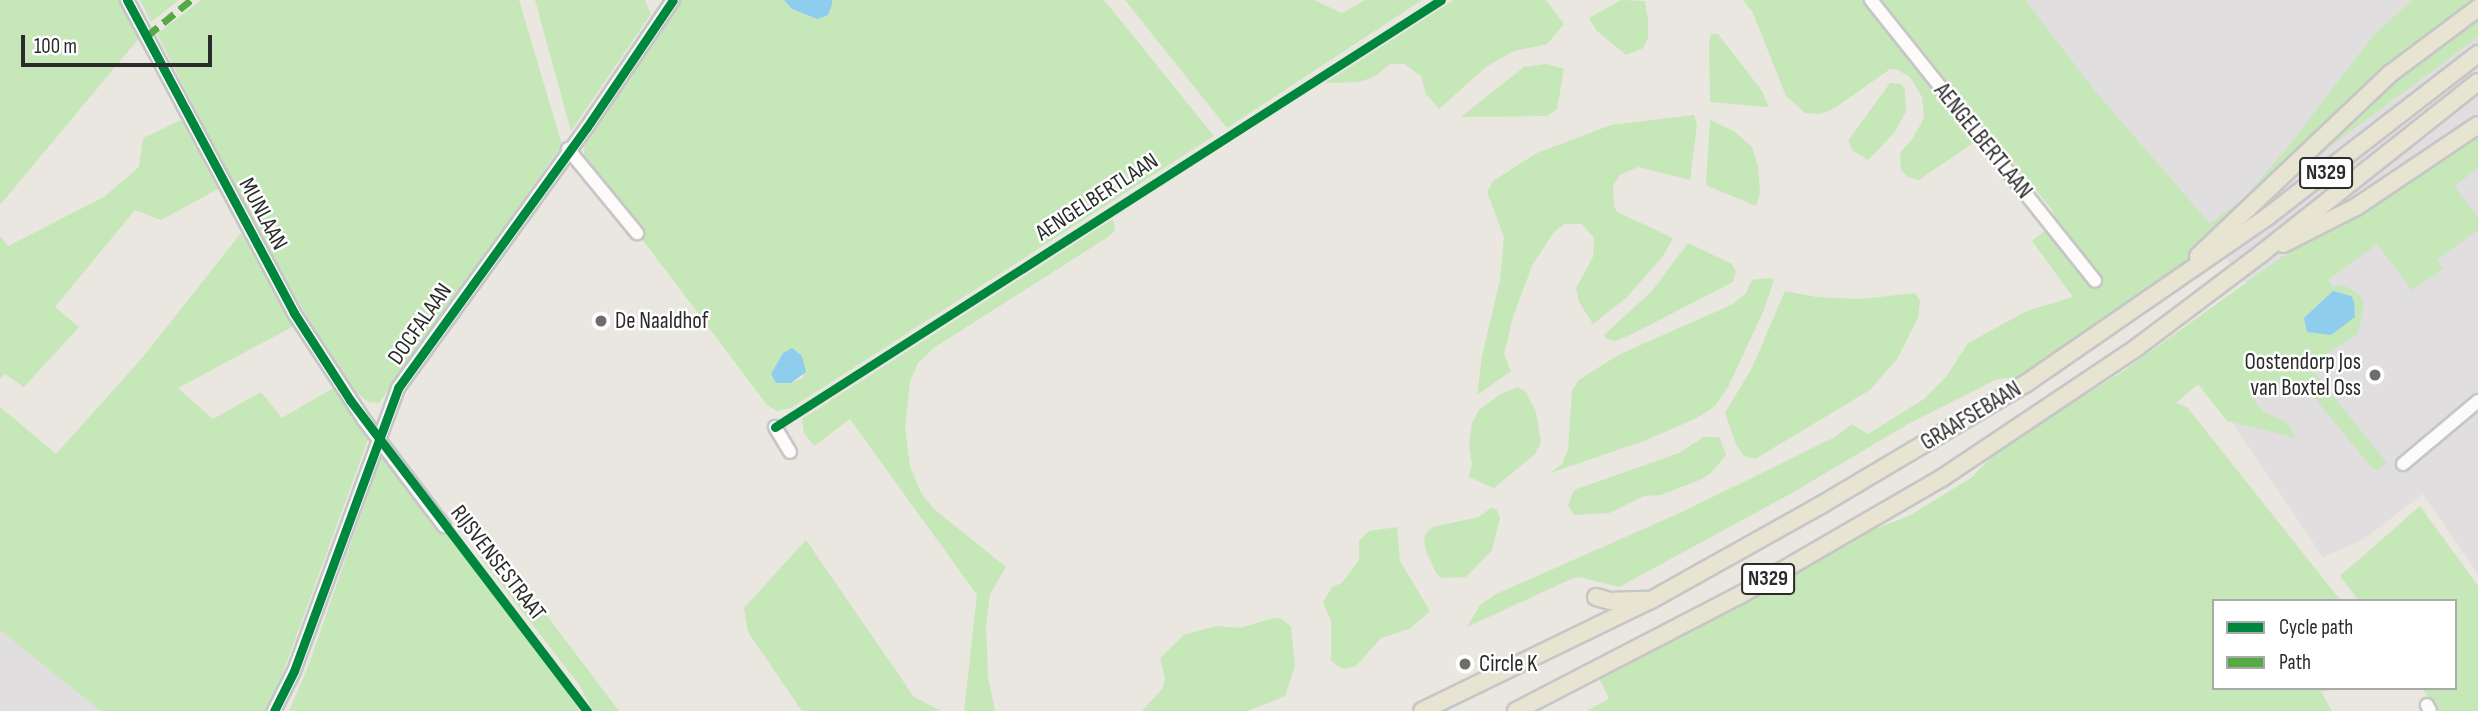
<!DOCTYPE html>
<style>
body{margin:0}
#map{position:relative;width:2478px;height:711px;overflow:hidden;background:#e9e7e0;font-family:"Sofia Sans Condensed",sans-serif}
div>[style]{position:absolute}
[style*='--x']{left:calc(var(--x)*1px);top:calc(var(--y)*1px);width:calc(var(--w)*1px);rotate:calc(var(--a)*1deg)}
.industrial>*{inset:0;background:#e0dedf}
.green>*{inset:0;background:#c6e7b7}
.water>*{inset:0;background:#8fcdef}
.roads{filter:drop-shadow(2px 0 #c6c6c6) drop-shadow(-2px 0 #c6c6c6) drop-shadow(0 2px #c6c6c6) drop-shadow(0 -2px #c6c6c6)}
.minor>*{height:12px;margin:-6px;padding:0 6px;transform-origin:6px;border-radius:6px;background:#fcfbfa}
.major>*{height:16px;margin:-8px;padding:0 8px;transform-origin:8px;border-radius:8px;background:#e8e4d2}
.quiet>*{height:7px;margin-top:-3.5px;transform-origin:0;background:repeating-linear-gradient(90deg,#54ab44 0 14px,transparent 0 21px)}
.cycleway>*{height:9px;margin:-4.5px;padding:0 4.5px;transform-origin:4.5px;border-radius:4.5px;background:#00873e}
.dots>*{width:19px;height:19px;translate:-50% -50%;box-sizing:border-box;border:4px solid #fff;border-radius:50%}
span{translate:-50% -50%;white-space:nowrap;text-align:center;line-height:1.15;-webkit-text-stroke:5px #fff;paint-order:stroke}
.shield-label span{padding:2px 5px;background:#fff;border:2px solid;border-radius:5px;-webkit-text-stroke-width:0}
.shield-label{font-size:21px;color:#2b2b2b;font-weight:700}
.street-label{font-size:23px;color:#2b2b2b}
.poi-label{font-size:23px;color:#2b2b2b}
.left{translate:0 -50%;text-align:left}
.right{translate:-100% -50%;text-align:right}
.legend{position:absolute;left:2212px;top:599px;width:245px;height:91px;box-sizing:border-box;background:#fff;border:2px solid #aaa;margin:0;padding:9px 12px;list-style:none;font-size:21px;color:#2b2b2b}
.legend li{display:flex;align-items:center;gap:14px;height:35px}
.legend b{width:35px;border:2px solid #aaa}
.scale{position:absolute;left:21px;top:35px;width:191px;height:32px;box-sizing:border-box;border:4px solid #2b2b2b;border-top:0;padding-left:9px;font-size:21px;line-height:24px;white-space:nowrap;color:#2b2b2b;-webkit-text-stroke:5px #fff;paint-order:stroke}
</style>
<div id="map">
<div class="industrial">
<i style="clip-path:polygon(2020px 0,2478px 0,2478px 574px,2423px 494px,2364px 539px,2323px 557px,2197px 371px,2278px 324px)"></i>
<i style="clip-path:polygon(0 630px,101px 711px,0 711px)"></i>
</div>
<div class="green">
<i style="clip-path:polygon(0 0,122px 0,140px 37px,0 205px)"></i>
<i style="clip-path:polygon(140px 0,179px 0,151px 22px)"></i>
<i style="clip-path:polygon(201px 0,519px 0,562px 145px,379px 403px,368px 402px,356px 392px,313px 327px,251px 219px,157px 34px)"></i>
<i style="clip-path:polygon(535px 0,645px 0,651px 14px,571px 131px)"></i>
<i style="clip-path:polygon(evenodd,679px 0,784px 0,792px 9px,817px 19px,832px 4px,832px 0,1104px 0,1214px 136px,791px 408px,777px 411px,767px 405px,588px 167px,584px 157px,585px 138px,679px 0,783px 353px,804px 376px,801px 379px,791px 383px,771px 374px,783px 353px)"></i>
<i style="clip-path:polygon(1125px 0,1314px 0,1342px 13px,1365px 0,1422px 0,1227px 128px)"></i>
<i style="clip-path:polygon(1454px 0,1546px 0,1564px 24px,1547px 44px,1514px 51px,1486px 67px,1439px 109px,1426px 94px,1421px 76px,1404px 64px,1390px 64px,1375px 76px,1360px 82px,1325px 83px)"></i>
<i style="clip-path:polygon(1621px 0,1645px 1px,1648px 20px,1648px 38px,1643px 48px,1626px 55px,1597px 31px,1589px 18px)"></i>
<i style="clip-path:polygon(1743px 0,1862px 0,1976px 141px,1919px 180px,1908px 177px,1901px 170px,1900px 153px,1913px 138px,1924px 118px,1922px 97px,1910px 77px,1896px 69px,1890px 69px,1835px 108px,1820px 114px,1805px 113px,1786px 96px,1753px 13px)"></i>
<i style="clip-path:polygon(1881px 0,2025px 0,2095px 91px,2210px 224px,2243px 199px,2288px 147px,2373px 36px,2412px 0,2478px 0,2478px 37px,2331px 146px,2191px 259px,2015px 378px,1997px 379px,1908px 424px,1792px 493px,1619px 587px,1579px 577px,1571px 579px,1467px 627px,1480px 605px,1496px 594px,1682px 512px,1835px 437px,1852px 424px,1868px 434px,1924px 399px,1946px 377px,1968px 343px,2027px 311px,2073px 297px,2032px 241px,2048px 228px,2094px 287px,2102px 282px,2060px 227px,2052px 210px)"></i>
<i style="clip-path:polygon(1711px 34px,1718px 34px,1762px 91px,1769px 107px,1710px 102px,1709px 45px)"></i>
<i style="clip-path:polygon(1546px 64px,1564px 69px,1557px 109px,1547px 116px,1461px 117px,1524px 67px)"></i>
<i style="clip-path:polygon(1890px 83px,1901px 84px,1905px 89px,1906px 112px,1894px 133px,1868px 160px,1853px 151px,1848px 141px)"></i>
<i style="clip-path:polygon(1694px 115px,1697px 124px,1690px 180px,1638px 167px,1620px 175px,1613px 186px,1614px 206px,1617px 212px,1673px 238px,1663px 256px,1626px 298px,1593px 324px,1579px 302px,1576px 288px,1593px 257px,1594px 238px,1582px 224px,1564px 224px,1553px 233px,1532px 266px,1513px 317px,1504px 354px,1511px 371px,1477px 395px,1482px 356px,1500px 280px,1504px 237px,1487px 192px,1493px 181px,1537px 153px,1611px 125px)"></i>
<i style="clip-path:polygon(181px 120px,218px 189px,161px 220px,135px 210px,55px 307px,79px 327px,24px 387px,5px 374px,0 379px,0 236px,8px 246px,104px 197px,139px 167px,143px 138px)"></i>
<i style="clip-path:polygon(1710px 120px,1734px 131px,1752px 147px,1758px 167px,1760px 192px,1756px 206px,1706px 185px)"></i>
<i style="clip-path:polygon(2478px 136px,2478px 168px,2454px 186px,2478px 218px,2478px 230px,2437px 260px,2443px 269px,2412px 290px,2377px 244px,2328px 280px,2333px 287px,2341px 285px,2349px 288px,2361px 297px,2364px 305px,2358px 333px,2309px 366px,2387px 463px,2380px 469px,2373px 469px,2303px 384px,2286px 380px,2253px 399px,2263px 411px,2286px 422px,2296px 438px,2227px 421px,2198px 384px,2176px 403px,2187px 407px,2341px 601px,2214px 601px,2214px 688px,2339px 688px,2321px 692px,2332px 711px,1586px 711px,1609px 699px,1599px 678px,1864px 533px,1909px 516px,1971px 478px,1999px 449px,2122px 372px,2318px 231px)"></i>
<i style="clip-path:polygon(1113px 219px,1115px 230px,1108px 237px,935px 347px,918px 363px,910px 381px,905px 426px,910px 467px,921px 493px,934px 509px,1006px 567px,990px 594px,986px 626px,988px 676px,995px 711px,964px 711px,977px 595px,850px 419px,814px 446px,804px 433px,802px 419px)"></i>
<i style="clip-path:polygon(241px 233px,294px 326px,178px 388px,213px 419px,261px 392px,282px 418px,335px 387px,370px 434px,269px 711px,101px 711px,0 630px,0 407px,56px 454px,143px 357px)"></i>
<i style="clip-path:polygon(1688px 243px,1732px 264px,1736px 272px,1733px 282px,1630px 335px,1615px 341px,1607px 339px,1604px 335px,1652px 291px)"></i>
<i style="clip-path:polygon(1769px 278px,1774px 280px,1764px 310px,1728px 387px,1715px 406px,1697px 418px,1641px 442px,1550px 473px,1562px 464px,1568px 450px,1572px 390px,1579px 380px,1618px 355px,1733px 304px,1746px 293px,1752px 280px)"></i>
<i style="clip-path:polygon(1785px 291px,1816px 297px,1861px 299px,1915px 293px,1920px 301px,1918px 318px,1897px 359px,1870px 390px,1755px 459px,1743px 455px,1736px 444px,1725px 413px,1752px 368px)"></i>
<i style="clip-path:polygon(1518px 387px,1526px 392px,1536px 412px,1541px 442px,1535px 454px,1494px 488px,1469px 477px,1472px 464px,1469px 447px,1472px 423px,1479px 410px,1499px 395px)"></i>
<i style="clip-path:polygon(1704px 437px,1719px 437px,1726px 455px,1712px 472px,1702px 479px,1661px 495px,1644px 496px,1609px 513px,1574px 515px,1568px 505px,1574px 490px,1679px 453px)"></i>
<i style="clip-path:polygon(383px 451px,547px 663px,580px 711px,289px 711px,308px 667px)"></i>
<i style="clip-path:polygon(2420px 506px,2478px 586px,2478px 711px,2438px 711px,2422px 688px,2455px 688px,2455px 601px,2359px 601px,2340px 576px)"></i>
<i style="clip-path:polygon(1491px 508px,1496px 509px,1500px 517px,1492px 550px,1466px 577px,1442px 578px,1436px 573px,1426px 551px,1424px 538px,1426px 533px,1433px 527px,1479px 517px)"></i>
<i style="clip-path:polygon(1397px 527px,1400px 561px,1430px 611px,1409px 629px,1381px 638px,1356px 666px,1345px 669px,1337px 666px,1331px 660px,1331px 621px,1323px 602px,1332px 587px,1342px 583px,1359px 560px,1359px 541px,1369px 531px)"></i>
<i style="clip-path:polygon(806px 540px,914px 697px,941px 711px,802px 711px,748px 632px,744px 608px)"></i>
<i style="clip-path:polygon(495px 547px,619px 711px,593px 711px,580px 686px,480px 557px)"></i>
<i style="clip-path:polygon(1274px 618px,1282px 619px,1291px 627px,1295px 666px,1285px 696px,1248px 711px,1142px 711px,1162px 689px,1165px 678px,1160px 658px,1184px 635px,1216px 626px,1240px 628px)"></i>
</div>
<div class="water">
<i style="clip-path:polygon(784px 0,832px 0,832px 4px,828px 15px,817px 19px,792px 9px)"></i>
<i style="clip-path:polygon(2333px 291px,2351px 296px,2354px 301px,2355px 317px,2331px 335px,2307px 332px,2304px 318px)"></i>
<i style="clip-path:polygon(792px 348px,802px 356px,806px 372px,791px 383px,776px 383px,771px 374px,783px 353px)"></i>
</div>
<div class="roads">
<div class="minor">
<i style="--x:127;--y:0;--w:355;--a:61.9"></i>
<i style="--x:294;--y:313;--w:128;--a:56.8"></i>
<i style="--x:364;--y:420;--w:133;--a:53"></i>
<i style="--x:1871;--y:0;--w:359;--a:51.4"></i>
<i style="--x:568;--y:149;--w:109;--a:50.6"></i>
<i style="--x:775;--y:427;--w:29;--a:59"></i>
<i style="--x:2403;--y:464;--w:98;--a:-40"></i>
<i style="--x:2427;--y:705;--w:7;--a:63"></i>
<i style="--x:274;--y:711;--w:45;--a:-63.4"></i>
<i style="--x:294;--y:671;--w:302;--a:-69.8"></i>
<i style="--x:398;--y:388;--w:322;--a:-54.1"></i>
<i style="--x:587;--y:127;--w:153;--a:-55.9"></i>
</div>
<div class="major">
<i style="--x:2283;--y:244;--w:82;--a:-26.9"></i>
<i style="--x:2356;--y:207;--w:147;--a:-33.9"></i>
<i style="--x:2198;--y:256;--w:266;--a:-43.5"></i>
<i style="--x:2391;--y:73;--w:109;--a:-36.8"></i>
<i style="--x:1596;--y:597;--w:15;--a:16"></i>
<i style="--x:1610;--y:601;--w:35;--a:-2"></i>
<i style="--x:1422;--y:711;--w:254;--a:-25.9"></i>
<i style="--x:1651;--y:600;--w:195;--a:-29.2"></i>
<i style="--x:1821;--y:505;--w:237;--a:-30.7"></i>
<i style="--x:2025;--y:384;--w:294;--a:-34.6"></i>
<i style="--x:2267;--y:217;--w:267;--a:-37.7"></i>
<i style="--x:1516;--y:711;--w:252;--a:-27.4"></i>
<i style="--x:1740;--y:595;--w:233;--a:-30.1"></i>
<i style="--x:1942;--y:478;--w:234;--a:-33.8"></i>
<i style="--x:2136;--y:348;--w:158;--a:-37"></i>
<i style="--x:2262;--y:253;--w:275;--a:-38.4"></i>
</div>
</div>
<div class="quiet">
<i style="--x:147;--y:36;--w:57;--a:-39.3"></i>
</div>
<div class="cycleway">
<i style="--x:127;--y:0;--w:355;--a:61.9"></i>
<i style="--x:294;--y:313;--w:103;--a:57.2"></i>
<i style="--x:350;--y:400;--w:391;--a:52.7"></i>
<i style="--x:775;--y:427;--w:791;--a:-32.67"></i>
<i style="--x:274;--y:711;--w:45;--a:-63.4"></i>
<i style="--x:294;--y:671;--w:302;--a:-69.8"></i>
<i style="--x:398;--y:388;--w:322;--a:-54.1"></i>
<i style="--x:587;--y:127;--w:153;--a:-55.9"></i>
</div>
<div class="dots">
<i style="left:601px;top:321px;background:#6e6d6a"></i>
<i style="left:2375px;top:375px;background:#6e6d6a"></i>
<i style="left:1465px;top:664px;background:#6e6d6a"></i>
</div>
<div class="shield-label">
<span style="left:2326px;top:173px">N329</span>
<span style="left:1768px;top:579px">N329</span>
</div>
<div class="street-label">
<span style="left:1983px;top:141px;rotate:51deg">AENGELBERTLAAN</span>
<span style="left:1097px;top:197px;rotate:-33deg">AENGELBERTLAAN</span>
<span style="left:263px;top:214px;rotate:62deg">MUNLAAN</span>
<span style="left:420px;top:324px;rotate:-55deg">DOCFALAAN</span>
<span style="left:1971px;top:416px;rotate:-31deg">GRAAFSEBAAN</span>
<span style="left:498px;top:563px;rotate:52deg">RIJSVENSESTRAAT</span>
</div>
<div class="poi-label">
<span class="left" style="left:615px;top:321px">De Naaldhof</span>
<span class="right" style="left:2361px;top:375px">Oostendorp Jos<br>van Boxtel Oss</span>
<span class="left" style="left:1479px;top:664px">Circle K</span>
</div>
<ul class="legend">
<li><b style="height:9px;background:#00873e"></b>Cycle path</li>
<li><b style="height:9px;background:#54ab44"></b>Path</li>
</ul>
<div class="scale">100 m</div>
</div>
